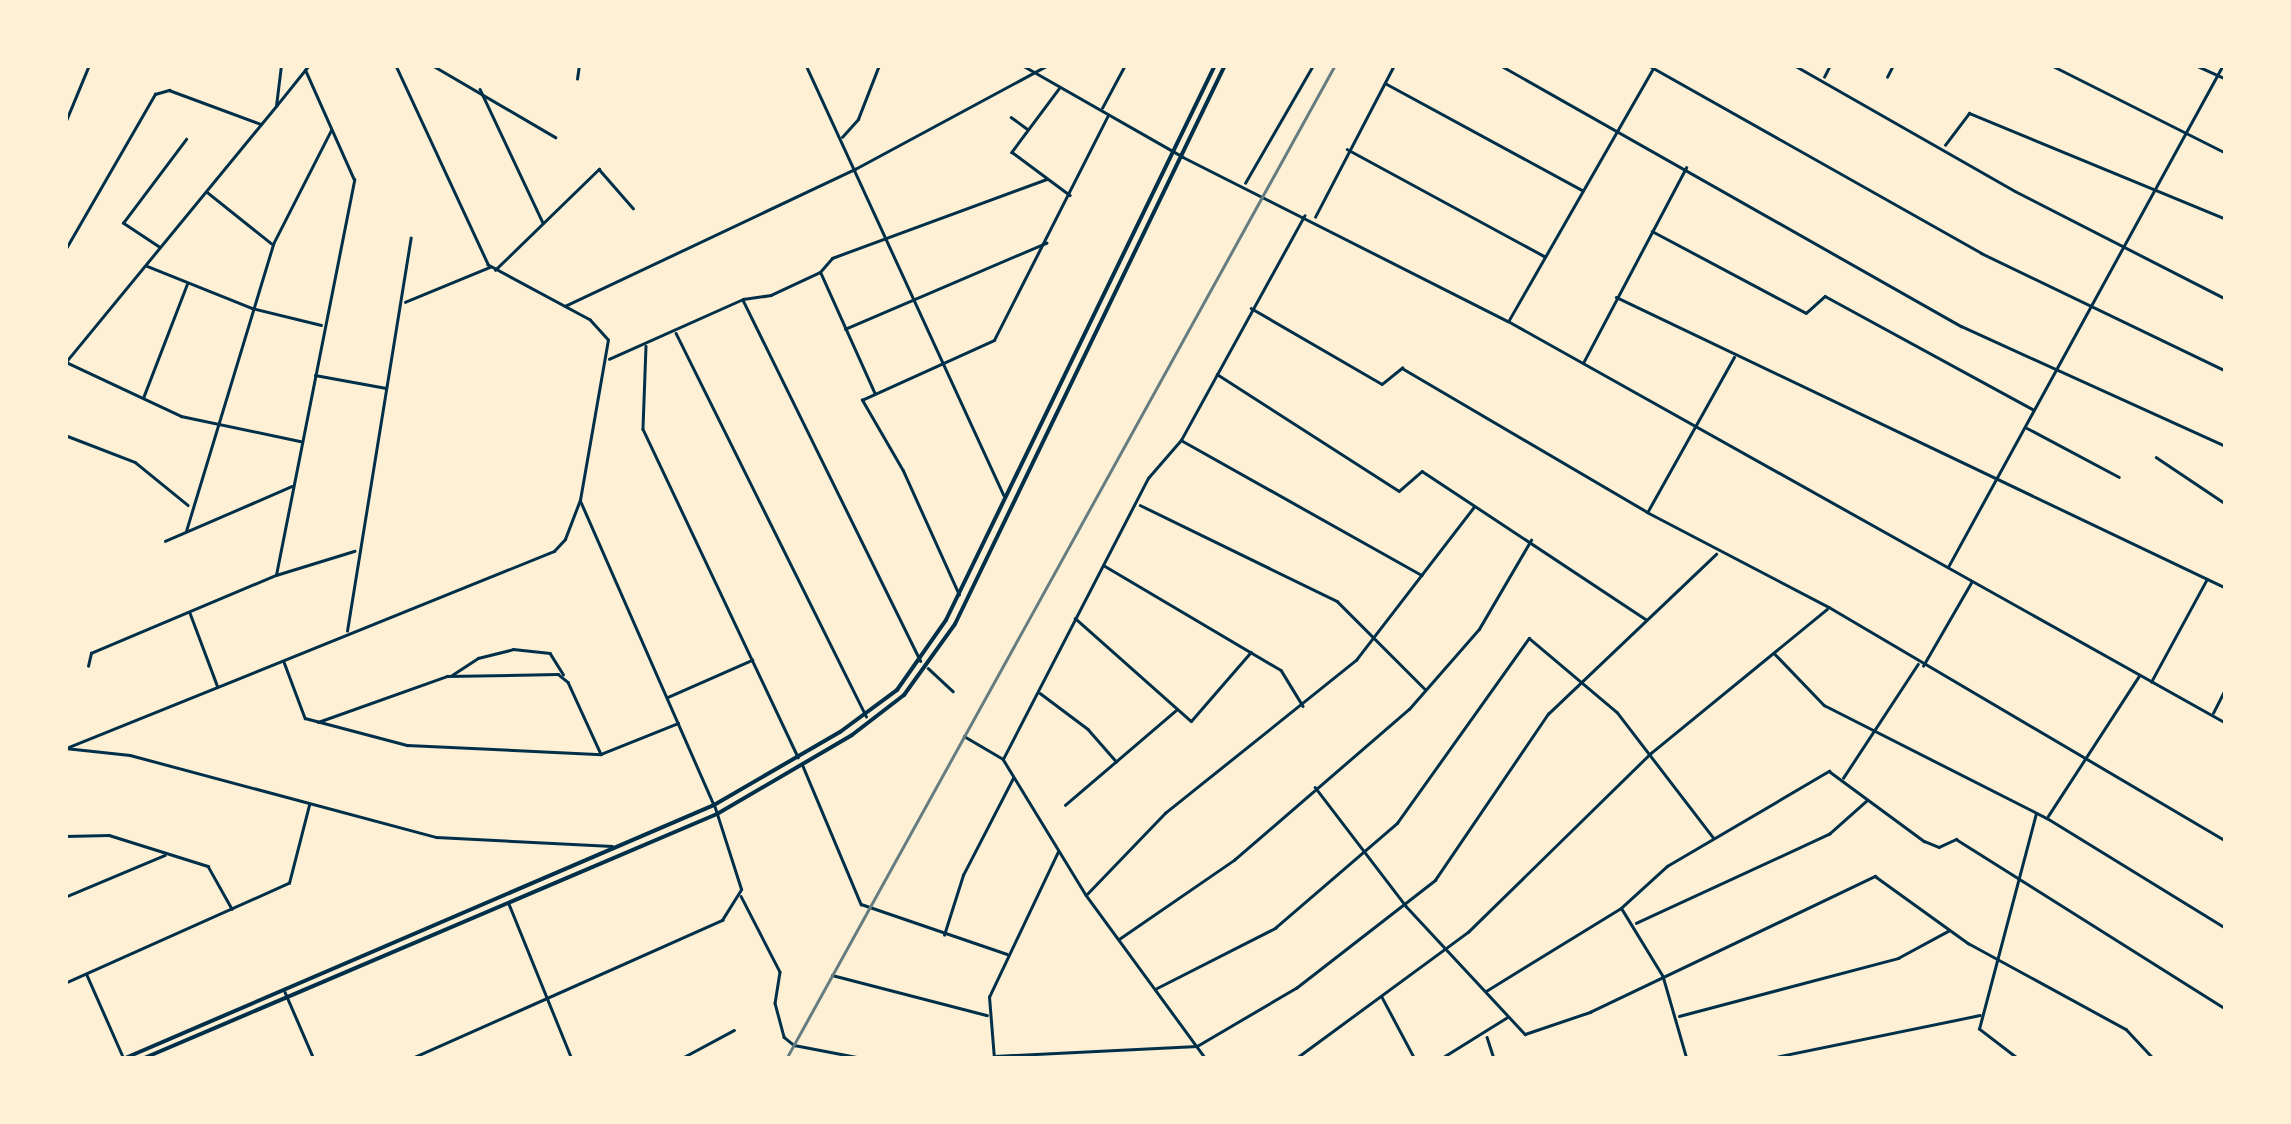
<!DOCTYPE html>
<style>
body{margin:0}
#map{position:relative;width:2291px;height:1124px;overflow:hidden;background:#fdf0d5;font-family:"Libre Baskerville",serif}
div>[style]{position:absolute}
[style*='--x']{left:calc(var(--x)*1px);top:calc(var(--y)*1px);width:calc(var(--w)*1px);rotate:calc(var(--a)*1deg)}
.minor>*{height:2.5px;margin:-1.25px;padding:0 1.25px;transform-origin:1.25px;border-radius:1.25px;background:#003049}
.tertiary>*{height:2.5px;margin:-1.25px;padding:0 1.25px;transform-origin:1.25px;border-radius:1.25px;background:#003049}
.secondary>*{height:2.5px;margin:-1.25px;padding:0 1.25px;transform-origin:1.25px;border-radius:1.25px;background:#003049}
.trunk>*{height:4px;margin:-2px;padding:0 2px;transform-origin:2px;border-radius:2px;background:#003049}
.rail>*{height:2.5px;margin:-1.25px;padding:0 1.25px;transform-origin:1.25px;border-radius:1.25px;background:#657d81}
span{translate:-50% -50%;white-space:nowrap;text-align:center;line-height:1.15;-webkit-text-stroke:10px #fdf0d5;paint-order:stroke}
.frame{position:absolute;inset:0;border:68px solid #fdf0d5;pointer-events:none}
</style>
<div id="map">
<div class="minor">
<i style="--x:432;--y:65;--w:143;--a:30.3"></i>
<i style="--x:806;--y:65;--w:473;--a:65.3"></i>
<i style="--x:1022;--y:65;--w:185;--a:29.7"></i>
<i style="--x:1183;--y:157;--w:364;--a:26.8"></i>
<i style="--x:1508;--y:321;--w:823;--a:29.24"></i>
<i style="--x:1500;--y:65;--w:530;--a:29.52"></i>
<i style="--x:1961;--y:326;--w:291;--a:24.4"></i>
<i style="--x:1648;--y:65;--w:382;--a:29.4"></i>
<i style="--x:1981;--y:253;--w:272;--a:25.7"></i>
<i style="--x:1794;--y:65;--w:254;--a:29.7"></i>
<i style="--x:2015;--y:191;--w:237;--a:27.1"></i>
<i style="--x:2051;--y:65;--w:196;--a:26.7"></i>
<i style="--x:2195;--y:65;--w:34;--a:24"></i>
<i style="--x:1824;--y:77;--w:13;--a:-63"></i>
<i style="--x:1887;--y:77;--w:13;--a:-63"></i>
<i style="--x:577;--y:79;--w:14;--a:-82"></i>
<i style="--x:1385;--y:83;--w:224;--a:28.5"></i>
<i style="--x:480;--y:89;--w:148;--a:64.8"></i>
<i style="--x:1059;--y:89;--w:79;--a:126.7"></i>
<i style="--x:1012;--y:152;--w:72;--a:36.6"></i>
<i style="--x:277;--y:105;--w:51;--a:-51.3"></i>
<i style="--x:1102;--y:108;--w:49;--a:-61.9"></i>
<i style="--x:1011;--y:117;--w:19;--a:36"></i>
<i style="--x:65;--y:123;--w:63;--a:-67.5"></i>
<i style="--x:842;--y:137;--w:24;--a:-48"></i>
<i style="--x:858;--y:119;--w:58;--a:-68.7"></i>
<i style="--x:1945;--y:145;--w:40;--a:-53"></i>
<i style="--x:1969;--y:113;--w:278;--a:22.4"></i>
<i style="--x:1347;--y:149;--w:224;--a:28.5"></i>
<i style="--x:1245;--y:183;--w:136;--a:-60"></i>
<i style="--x:207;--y:192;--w:82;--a:38.6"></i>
<i style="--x:1315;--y:217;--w:171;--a:-62.5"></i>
<i style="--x:1652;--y:231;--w:174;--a:28"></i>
<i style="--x:1806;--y:313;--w:25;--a:-42"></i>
<i style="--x:1825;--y:296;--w:236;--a:28.6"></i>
<i style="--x:159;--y:247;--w:43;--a:-146.3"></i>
<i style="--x:123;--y:223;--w:105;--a:-53.1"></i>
<i style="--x:65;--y:250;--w:180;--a:-60"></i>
<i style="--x:155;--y:94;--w:15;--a:-16"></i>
<i style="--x:169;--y:90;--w:98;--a:20.3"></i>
<i style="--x:147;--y:266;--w:113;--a:21.8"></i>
<i style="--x:252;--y:308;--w:71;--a:13.8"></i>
<i style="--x:495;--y:270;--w:145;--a:-44.2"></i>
<i style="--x:599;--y:169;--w:52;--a:48.9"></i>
<i style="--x:821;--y:273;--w:132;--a:65.8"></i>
<i style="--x:1616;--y:297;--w:676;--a:25.5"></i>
<i style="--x:743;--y:300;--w:402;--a:63.8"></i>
<i style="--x:405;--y:302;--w:92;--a:-22.4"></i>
<i style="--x:565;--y:306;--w:321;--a:-25.3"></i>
<i style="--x:855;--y:169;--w:219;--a:-28.3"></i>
<i style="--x:1251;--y:308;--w:151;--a:30.1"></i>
<i style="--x:1382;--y:384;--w:26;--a:-39"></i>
<i style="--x:1402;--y:368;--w:284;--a:30.4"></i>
<i style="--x:1647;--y:512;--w:205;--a:27.6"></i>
<i style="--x:1829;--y:607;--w:461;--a:30.5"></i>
<i style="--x:1509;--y:320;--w:294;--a:-60.2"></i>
<i style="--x:845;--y:329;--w:219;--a:-23.2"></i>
<i style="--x:676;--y:333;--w:428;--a:63.6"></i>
<i style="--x:646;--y:346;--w:83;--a:92.1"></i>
<i style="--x:643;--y:429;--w:363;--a:64.7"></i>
<i style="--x:609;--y:359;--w:147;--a:-24.1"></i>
<i style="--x:743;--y:299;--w:28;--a:-8"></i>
<i style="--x:771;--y:295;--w:54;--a:-25.1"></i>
<i style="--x:820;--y:272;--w:18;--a:-49"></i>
<i style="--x:832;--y:258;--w:229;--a:-20.2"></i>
<i style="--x:68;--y:363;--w:125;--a:25.1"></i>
<i style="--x:181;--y:416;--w:122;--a:11.9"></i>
<i style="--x:1583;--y:363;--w:221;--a:-62.2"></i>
<i style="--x:1217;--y:374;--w:216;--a:32.7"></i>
<i style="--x:1399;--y:491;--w:30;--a:-41"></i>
<i style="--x:1422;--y:471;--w:268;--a:33.5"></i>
<i style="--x:315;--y:375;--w:72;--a:10.4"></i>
<i style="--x:143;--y:398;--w:122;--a:-68.9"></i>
<i style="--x:2027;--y:428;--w:104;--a:28"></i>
<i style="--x:65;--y:435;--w:75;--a:21.1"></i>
<i style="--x:135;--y:462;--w:68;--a:39.1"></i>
<i style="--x:1181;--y:440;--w:276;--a:29.3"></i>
<i style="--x:2156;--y:457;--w:84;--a:33.9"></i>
<i style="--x:581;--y:502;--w:331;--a:66.3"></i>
<i style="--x:1140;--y:505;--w:219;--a:26"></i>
<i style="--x:1337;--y:601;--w:124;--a:45"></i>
<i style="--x:1648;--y:511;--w:176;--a:-60.8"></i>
<i style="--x:186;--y:531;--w:300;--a:-73.1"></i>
<i style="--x:273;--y:244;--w:128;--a:-63"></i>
<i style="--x:165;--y:541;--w:138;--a:-23.4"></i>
<i style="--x:1105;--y:566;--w:204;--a:30.6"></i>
<i style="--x:1281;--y:670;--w:42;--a:58.6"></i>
<i style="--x:1948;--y:567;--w:572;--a:-61.29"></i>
<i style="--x:276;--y:575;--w:403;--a:-78.8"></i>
<i style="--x:354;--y:180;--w:120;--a:-114"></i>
<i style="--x:959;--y:595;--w:136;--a:-114.3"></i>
<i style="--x:903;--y:471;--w:82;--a:-120"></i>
<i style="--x:862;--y:400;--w:145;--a:-24.4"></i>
<i style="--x:994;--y:340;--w:252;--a:-63.1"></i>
<i style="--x:190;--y:613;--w:77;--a:69.4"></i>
<i style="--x:1075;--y:618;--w:155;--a:41.6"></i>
<i style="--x:1191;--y:721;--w:91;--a:-49"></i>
<i style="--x:347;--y:631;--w:398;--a:-80.8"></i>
<i style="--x:1775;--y:654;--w:71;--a:46.1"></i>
<i style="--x:1824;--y:705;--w:250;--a:26.9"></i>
<i style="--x:2047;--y:818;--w:210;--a:31.6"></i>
<i style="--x:284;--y:662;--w:60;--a:69.4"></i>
<i style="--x:305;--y:718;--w:106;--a:14.8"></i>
<i style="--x:407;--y:745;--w:194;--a:2.7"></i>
<i style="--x:601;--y:754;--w:83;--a:-21.9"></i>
<i style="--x:88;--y:666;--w:13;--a:-77"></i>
<i style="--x:91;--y:653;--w:201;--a:-22.9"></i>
<i style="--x:276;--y:575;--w:82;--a:-17.1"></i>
<i style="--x:1923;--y:666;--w:96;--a:-60"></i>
<i style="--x:928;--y:668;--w:34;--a:43"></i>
<i style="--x:452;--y:675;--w:31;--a:-33"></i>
<i style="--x:478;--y:658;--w:36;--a:-14"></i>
<i style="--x:513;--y:649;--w:37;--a:6"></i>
<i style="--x:550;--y:653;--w:25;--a:58"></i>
<i style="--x:2151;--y:682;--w:117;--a:-61.5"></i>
<i style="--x:1040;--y:693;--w:60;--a:36.9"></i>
<i style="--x:1088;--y:729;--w:43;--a:48.8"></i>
<i style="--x:668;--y:697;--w:92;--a:-23.8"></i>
<i style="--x:2213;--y:713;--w:28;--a:-63"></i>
<i style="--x:318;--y:722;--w:137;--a:-19.6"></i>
<i style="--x:447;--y:676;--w:111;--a:-1"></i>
<i style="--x:558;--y:674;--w:13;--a:39"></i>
<i style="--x:568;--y:682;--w:79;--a:65.4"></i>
<i style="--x:964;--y:736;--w:45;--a:30.5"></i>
<i style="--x:1003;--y:759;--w:159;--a:58.6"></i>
<i style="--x:1086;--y:895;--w:203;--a:53.8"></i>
<i style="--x:69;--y:747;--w:523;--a:-22"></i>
<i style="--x:554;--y:551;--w:16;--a:-47"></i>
<i style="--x:565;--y:539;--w:42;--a:-69"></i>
<i style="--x:580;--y:500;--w:162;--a:-80.1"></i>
<i style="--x:608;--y:340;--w:27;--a:-132"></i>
<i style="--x:590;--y:320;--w:116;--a:-151.7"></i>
<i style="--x:488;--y:265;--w:221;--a:-114.9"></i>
<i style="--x:1003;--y:759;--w:316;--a:-62.7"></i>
<i style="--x:1148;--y:478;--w:50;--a:-49"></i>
<i style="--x:1181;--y:440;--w:256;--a:-61.2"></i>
<i style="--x:803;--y:766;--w:150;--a:67.2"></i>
<i style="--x:861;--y:904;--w:154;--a:18.9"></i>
<i style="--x:1843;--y:778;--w:136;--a:-56.7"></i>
<i style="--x:1315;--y:787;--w:150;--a:52.6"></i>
<i style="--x:1406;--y:906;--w:175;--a:47.1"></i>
<i style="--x:1525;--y:1034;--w:69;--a:-18.7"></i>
<i style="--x:1590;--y:1012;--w:316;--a:-25.5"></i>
<i style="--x:1875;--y:876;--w:115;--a:35.8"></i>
<i style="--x:1968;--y:943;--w:180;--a:28.6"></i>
<i style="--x:2126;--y:1029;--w:41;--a:47"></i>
<i style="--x:1065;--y:805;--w:145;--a:-40.5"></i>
<i style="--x:2048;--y:816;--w:167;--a:-57"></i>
<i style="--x:65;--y:836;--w:44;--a:-1.3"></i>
<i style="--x:109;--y:835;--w:104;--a:17.4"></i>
<i style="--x:208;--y:866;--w:49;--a:60.8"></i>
<i style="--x:1086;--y:895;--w:114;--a:-46.1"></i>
<i style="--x:1165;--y:813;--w:245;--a:-38.7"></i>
<i style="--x:1356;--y:660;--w:193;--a:-52.4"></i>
<i style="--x:741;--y:896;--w:85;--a:62.8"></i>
<i style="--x:780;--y:972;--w:31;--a:99"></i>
<i style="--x:775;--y:1003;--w:35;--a:75"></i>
<i style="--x:784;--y:1037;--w:13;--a:39"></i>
<i style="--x:794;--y:1045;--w:74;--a:10.9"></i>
<i style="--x:65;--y:897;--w:108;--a:-22.8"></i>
<i style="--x:509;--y:904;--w:167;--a:67.9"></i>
<i style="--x:1622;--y:909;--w:79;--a:58.5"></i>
<i style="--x:1663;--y:976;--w:86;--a:73.9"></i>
<i style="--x:1636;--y:923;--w:213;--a:-24.8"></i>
<i style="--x:1829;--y:834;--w:50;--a:-41.7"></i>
<i style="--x:944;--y:935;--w:63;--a:-72.4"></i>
<i style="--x:963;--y:875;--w:109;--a:-62.7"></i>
<i style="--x:1119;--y:939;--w:140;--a:-34.5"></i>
<i style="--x:1234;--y:860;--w:231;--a:-40.8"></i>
<i style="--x:1409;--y:709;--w:106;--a:-48.8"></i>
<i style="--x:1479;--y:629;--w:103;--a:-59.7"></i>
<i style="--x:87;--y:975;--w:92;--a:66.2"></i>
<i style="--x:832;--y:975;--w:160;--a:14.5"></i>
<i style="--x:65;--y:983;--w:245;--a:-24.1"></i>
<i style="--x:289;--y:883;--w:81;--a:-75.6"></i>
<i style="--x:1155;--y:989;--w:135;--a:-26.9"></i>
<i style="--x:1275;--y:928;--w:161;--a:-40.7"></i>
<i style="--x:1397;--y:823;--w:227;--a:-54.5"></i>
<i style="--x:1529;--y:638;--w:115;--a:40.1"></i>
<i style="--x:1617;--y:712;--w:158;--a:52.5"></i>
<i style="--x:1486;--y:991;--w:158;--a:-31.6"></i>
<i style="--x:1621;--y:908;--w:62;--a:-42.4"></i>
<i style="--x:1667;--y:866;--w:188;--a:-30.4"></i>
<i style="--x:1829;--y:771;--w:118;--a:36.4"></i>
<i style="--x:1924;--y:841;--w:16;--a:22"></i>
<i style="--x:1939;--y:847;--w:19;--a:-25"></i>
<i style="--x:1956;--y:839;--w:319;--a:32.2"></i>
<i style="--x:1382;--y:997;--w:70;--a:62"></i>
<i style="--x:1679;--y:1016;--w:227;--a:-14.8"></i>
<i style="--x:1898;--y:958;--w:57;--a:-28.4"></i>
<i style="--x:1487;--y:1037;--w:23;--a:72"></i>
<i style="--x:994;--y:1056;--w:203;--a:-2.8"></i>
<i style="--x:1197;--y:1046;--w:115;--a:-30.4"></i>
<i style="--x:1296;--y:988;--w:176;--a:-37.8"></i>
<i style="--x:1435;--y:880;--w:201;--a:-55.8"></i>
<i style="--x:1548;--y:714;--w:232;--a:-43.6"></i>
<i style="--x:680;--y:1059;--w:61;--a:-28.2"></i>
<i style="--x:994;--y:1059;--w:62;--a:-94.6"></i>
<i style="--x:989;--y:997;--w:161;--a:-64.6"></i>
<i style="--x:1295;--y:1059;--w:215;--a:-36.3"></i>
<i style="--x:1468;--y:932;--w:256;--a:-44.4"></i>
<i style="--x:1651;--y:753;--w:227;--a:-39.3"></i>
<i style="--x:1440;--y:1059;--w:78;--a:-31.8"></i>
<i style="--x:1766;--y:1059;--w:218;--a:-11.6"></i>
<i style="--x:2018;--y:1059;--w:49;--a:-142.4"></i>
<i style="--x:1979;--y:1029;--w:222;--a:-75.2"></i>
</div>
<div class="tertiary">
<i style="--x:65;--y:748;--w:65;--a:6.1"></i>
<i style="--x:130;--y:755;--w:317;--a:15"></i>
<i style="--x:436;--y:837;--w:176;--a:2.9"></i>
<i style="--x:285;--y:992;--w:73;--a:66.6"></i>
<i style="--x:410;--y:1059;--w:342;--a:-24"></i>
<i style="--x:722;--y:920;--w:36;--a:-58"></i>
<i style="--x:741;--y:889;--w:88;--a:-107.8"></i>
<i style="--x:2222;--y:1059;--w:5;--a:-37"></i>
</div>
<div class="secondary">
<i style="--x:65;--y:363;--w:333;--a:-50.6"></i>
<i style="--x:276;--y:106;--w:41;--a:-83"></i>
</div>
<div class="trunk">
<i style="--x:123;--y:1059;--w:643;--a:-23.26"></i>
<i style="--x:714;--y:805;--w:146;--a:-30.1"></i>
<i style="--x:840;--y:732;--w:71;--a:-36.4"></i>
<i style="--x:897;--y:690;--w:85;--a:-55"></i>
<i style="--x:946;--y:620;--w:617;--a:-64.14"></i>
<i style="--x:142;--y:1059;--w:625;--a:-23.08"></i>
<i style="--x:717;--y:814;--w:156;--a:-30.3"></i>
<i style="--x:852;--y:735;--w:66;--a:-37.6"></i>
<i style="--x:904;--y:695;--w:87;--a:-54.3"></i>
<i style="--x:955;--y:624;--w:621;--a:-64.22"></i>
</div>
<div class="rail">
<i style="--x:786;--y:1059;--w:1136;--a:-61.09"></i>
</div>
<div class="frame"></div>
</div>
